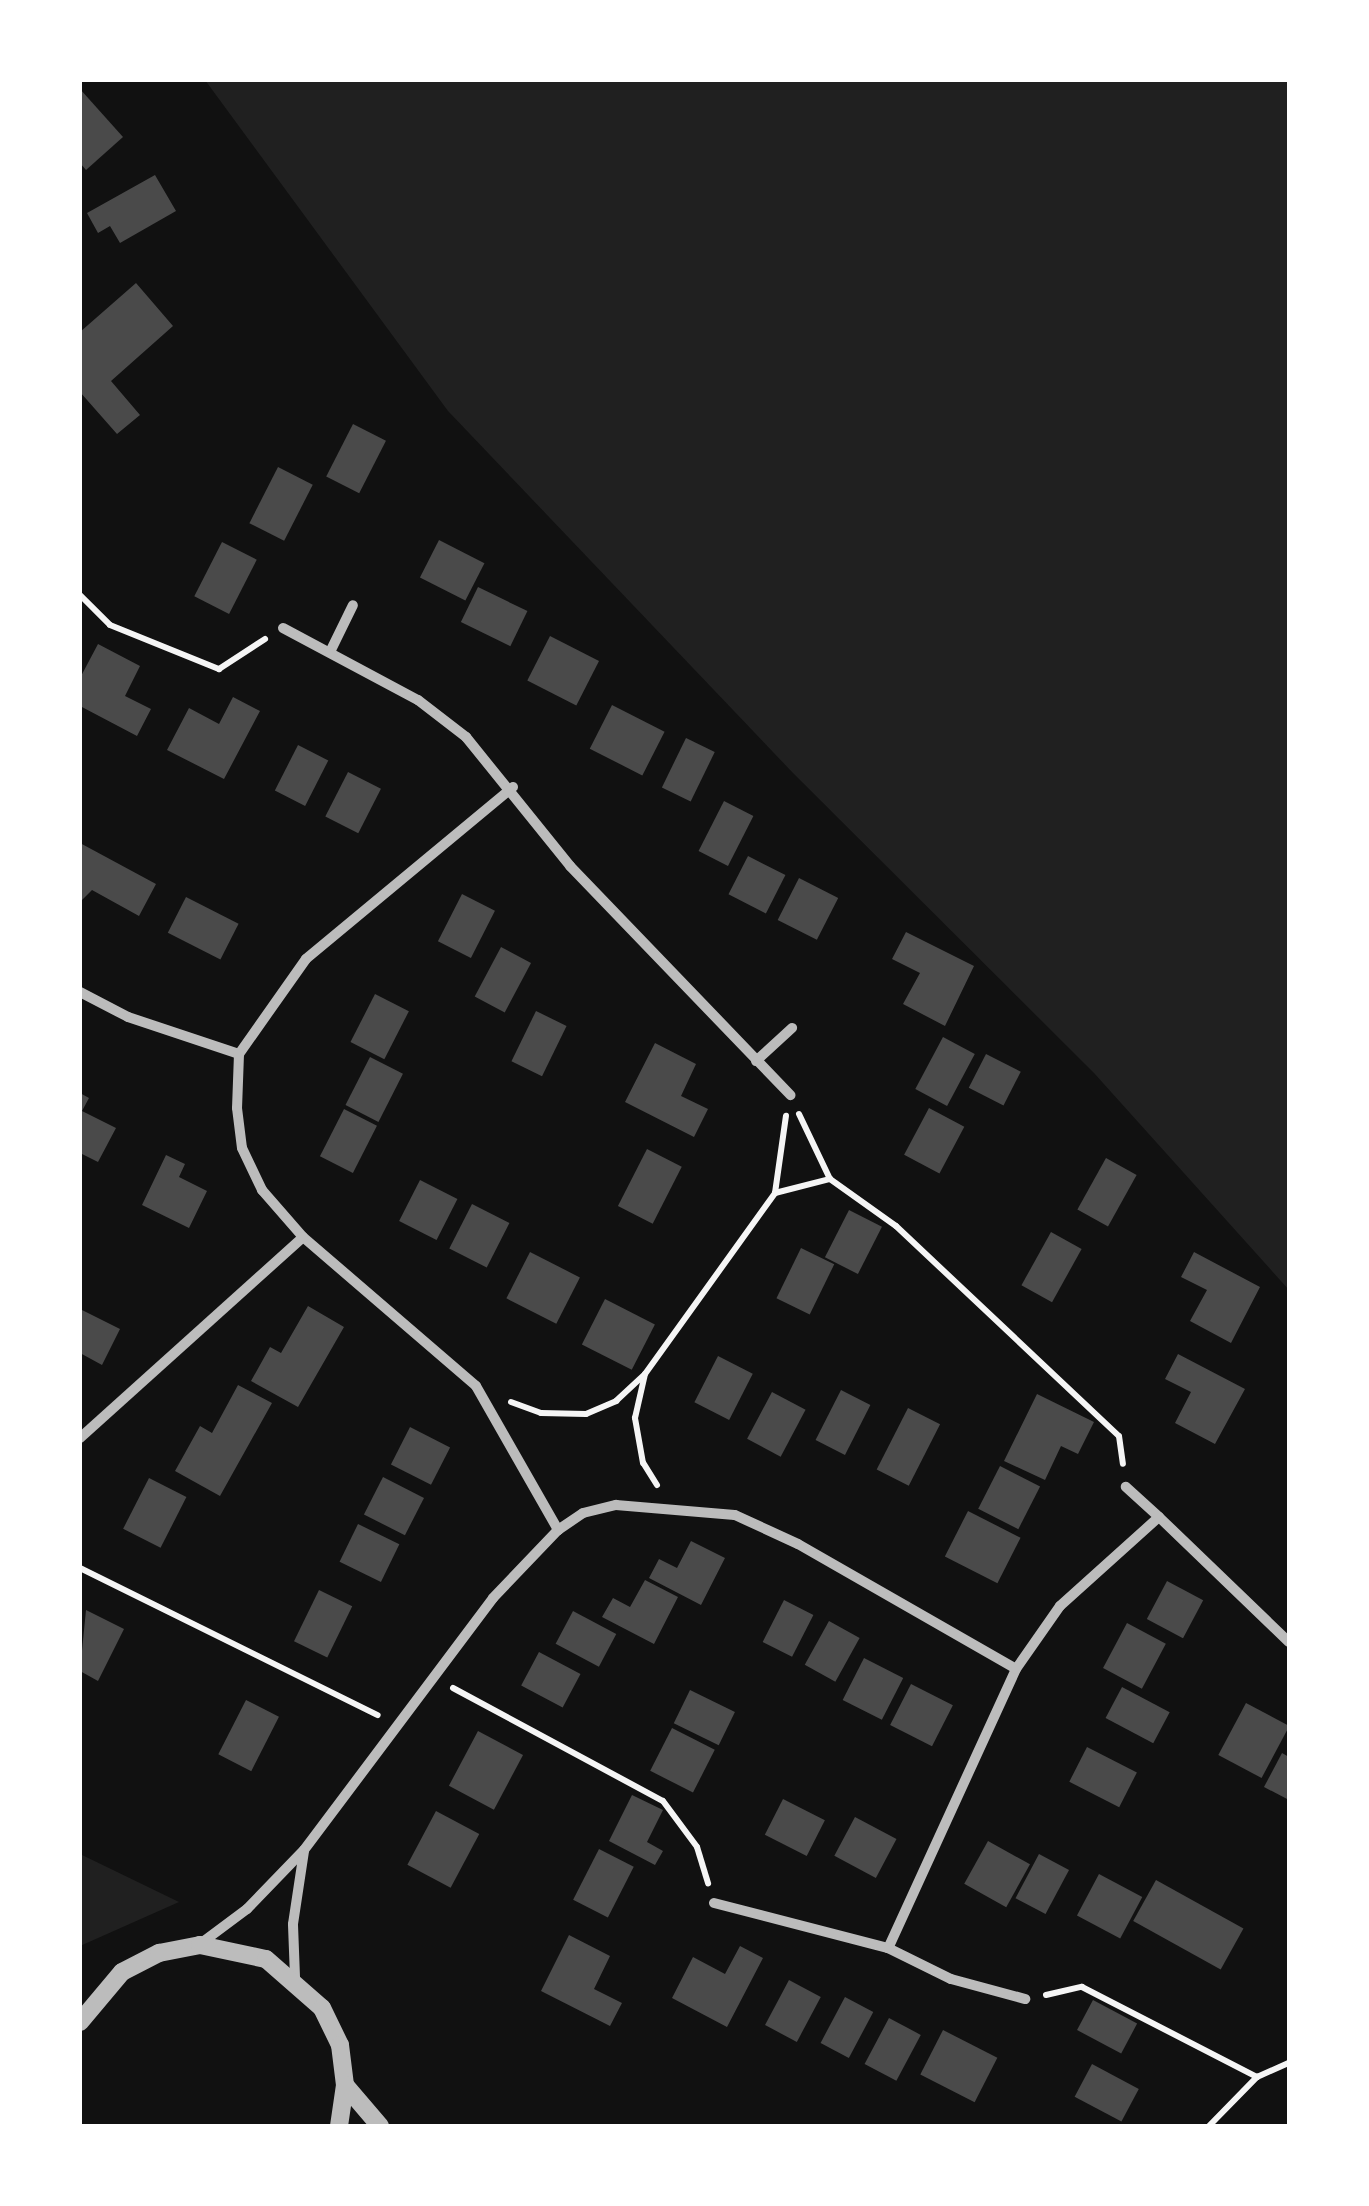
<!DOCTYPE html>
<style>
body{margin:0}
#map{position:relative;width:1369px;height:2206px;overflow:hidden;background:#111;font-family:Arial,sans-serif}
div>[style]{position:absolute}
[style*='--x']{left:calc(var(--x)*1px);top:calc(var(--y)*1px);width:calc(var(--w)*1px);rotate:calc(var(--a)*1deg)}
.green>*{inset:0;background:#202020}
.building>*{inset:0;background:#4a4a4a;transform-origin:0 0}
.path>*{height:6px;margin:-3px;padding:0 3px;transform-origin:3px;border-radius:3px;background:#f5f5f5}
.minor>*{height:10px;margin:-5px;padding:0 5px;transform-origin:5px;border-radius:5px;background:#bcbcbc}
.tertiary>*{height:18px;margin:-9px;padding:0 9px;transform-origin:9px;border-radius:9px;background:#bcbcbc}
span{translate:-50% -50%;white-space:nowrap;text-align:center;line-height:1.15;-webkit-text-stroke:8px #fff;paint-order:stroke}
.frame{position:absolute;inset:0;border:82px solid #fff;pointer-events:none}
</style>
<div id="map">
<div class="green">
<i style="clip-path:polygon(205px 80px,1289px 80px,1289px 1290px,1094px 1073px,793px 773px,448px 411px)"></i>
<i style="clip-path:polygon(80px 1854px,179px 1902px,80px 1946px)"></i>
</div>
<div class="building">
<i style="clip-path:polygon(80px 89px,123px 137px,86px 170px,80px 163px)"></i>
<i style="clip-path:polygon(155px 175px,176px 211px,120px 243px,110px 226px,98px 233px,87px 213px)"></i>
<i style="clip-path:polygon(136px 283px,173px 326px,111px 381px,140px 415px,117px 434px,80px 392px,80px 332px)"></i>
<i style="left:353px;top:424px;width:37px;height:59px;rotate:27deg"></i>
<i style="left:278px;top:467px;width:39px;height:63px;rotate:27deg"></i>
<i style="left:439px;top:540px;width:51px;height:42px;rotate:27deg"></i>
<i style="left:222px;top:542px;width:39px;height:61px;rotate:27deg"></i>
<i style="left:478px;top:587px;width:55px;height:39px;rotate:26deg"></i>
<i style="left:550px;top:636px;width:55px;height:50px;rotate:27deg"></i>
<i style="clip-path:polygon(98px 644px,140px 666px,125px 696px,151px 709px,137px 736px,80px 706px,80px 678px)"></i>
<i style="clip-path:polygon(233px 697px,260px 711px,224px 779px,167px 750px,189px 708px,219px 724px)"></i>
<i style="left:612px;top:705px;width:59px;height:49px;rotate:27deg"></i>
<i style="left:686px;top:738px;width:32px;height:55px;rotate:26deg"></i>
<i style="left:298px;top:745px;width:34px;height:51px;rotate:27deg"></i>
<i style="left:348px;top:772px;width:37px;height:50px;rotate:27deg"></i>
<i style="left:724px;top:801px;width:33px;height:56px;rotate:27deg"></i>
<i style="clip-path:polygon(80px 843px,156px 884px,139px 916px,92px 890px,80px 902px)"></i>
<i style="left:748px;top:856px;width:42px;height:43px;rotate:27deg"></i>
<i style="left:799px;top:878px;width:44px;height:47px;rotate:27deg"></i>
<i style="left:462px;top:894px;width:37px;height:53px;rotate:27deg"></i>
<i style="left:186px;top:897px;width:59px;height:40px;rotate:27deg"></i>
<i style="clip-path:polygon(906px 932px,974px 966px,945px 1026px,903px 1004px,920px 973px,892px 959px)"></i>
<i style="left:501px;top:947px;width:34px;height:56px;rotate:28deg"></i>
<i style="left:375px;top:994px;width:38px;height:54px;rotate:27deg"></i>
<i style="left:536px;top:1011px;width:34px;height:56px;rotate:26deg"></i>
<i style="left:943px;top:1037px;width:36px;height:59px;rotate:28deg"></i>
<i style="clip-path:polygon(655px 1043px,696px 1064px,681px 1096px,708px 1109px,694px 1137px,625px 1102px)"></i>
<i style="left:986px;top:1054px;width:39px;height:38px;rotate:27deg"></i>
<i style="left:370px;top:1057px;width:37px;height:54px;rotate:27deg"></i>
<i style="clip-path:polygon(80px 1093px,89px 1098px,82px 1111px,116px 1128px,98px 1162px,80px 1153px)"></i>
<i style="left:929px;top:1108px;width:40px;height:53px;rotate:28deg"></i>
<i style="left:344px;top:1109px;width:37px;height:53px;rotate:27deg"></i>
<i style="left:647px;top:1149px;width:39px;height:64px;rotate:27deg"></i>
<i style="clip-path:polygon(166px 1155px,185px 1164px,179px 1177px,207px 1191px,189px 1228px,142px 1205px)"></i>
<i style="left:1106px;top:1158px;width:35px;height:59px;rotate:29deg"></i>
<i style="left:420px;top:1180px;width:42px;height:46px;rotate:27deg"></i>
<i style="left:472px;top:1204px;width:42px;height:50px;rotate:27deg"></i>
<i style="left:849px;top:1210px;width:37px;height:53px;rotate:27deg"></i>
<i style="left:1051px;top:1232px;width:35px;height:61px;rotate:29deg"></i>
<i style="left:801px;top:1248px;width:37px;height:56px;rotate:26deg"></i>
<i style="left:530px;top:1252px;width:56px;height:52px;rotate:27deg"></i>
<i style="clip-path:polygon(1194px 1252px,1260px 1287px,1231px 1343px,1190px 1321px,1207px 1290px,1181px 1277px)"></i>
<i style="left:605px;top:1299px;width:56px;height:51px;rotate:27deg"></i>
<i style="clip-path:polygon(308px 1306px,344px 1327px,298px 1407px,251px 1381px,270px 1347px,281px 1353px)"></i>
<i style="clip-path:polygon(80px 1309px,120px 1329px,102px 1365px,80px 1353px)"></i>
<i style="clip-path:polygon(1178px 1354px,1245px 1389px,1215px 1444px,1175px 1423px,1191px 1392px,1165px 1379px)"></i>
<i style="left:718px;top:1356px;width:39px;height:52px;rotate:27deg"></i>
<i style="clip-path:polygon(238px 1385px,272px 1403px,220px 1496px,175px 1471px,200px 1426px,212px 1433px)"></i>
<i style="left:841px;top:1390px;width:33px;height:56px;rotate:27deg"></i>
<i style="left:772px;top:1392px;width:38px;height:53px;rotate:28deg"></i>
<i style="clip-path:polygon(1037px 1394px,1094px 1422px,1078px 1454px,1061px 1446px,1045px 1480px,1004px 1461px)"></i>
<i style="left:908px;top:1408px;width:36px;height:69px;rotate:27deg"></i>
<i style="left:410px;top:1427px;width:45px;height:42px;rotate:27deg"></i>
<i style="left:1000px;top:1466px;width:45px;height:48px;rotate:27deg"></i>
<i style="left:383px;top:1477px;width:46px;height:42px;rotate:27deg"></i>
<i style="left:149px;top:1478px;width:42px;height:57px;rotate:27deg"></i>
<i style="left:968px;top:1511px;width:59px;height:51px;rotate:27deg"></i>
<i style="left:358px;top:1524px;width:46px;height:42px;rotate:26deg"></i>
<i style="clip-path:polygon(691px 1541px,725px 1558px,701px 1605px,649px 1578px,659px 1559px,677px 1568px)"></i>
<i style="clip-path:polygon(645px 1580px,678px 1597px,654px 1644px,602px 1617px,613px 1598px,630px 1607px)"></i>
<i style="left:1167px;top:1581px;width:41px;height:43px;rotate:28deg"></i>
<i style="left:319px;top:1590px;width:37px;height:57px;rotate:26deg"></i>
<i style="left:784px;top:1600px;width:33px;height:47px;rotate:27deg"></i>
<i style="clip-path:polygon(86px 1610px,124px 1629px,98px 1681px,80px 1671px)"></i>
<i style="left:573px;top:1611px;width:49px;height:37px;rotate:28deg"></i>
<i style="left:829px;top:1621px;width:35px;height:50px;rotate:29deg"></i>
<i style="left:1127px;top:1623px;width:44px;height:51px;rotate:28deg"></i>
<i style="left:539px;top:1652px;width:47px;height:38px;rotate:28deg"></i>
<i style="left:864px;top:1658px;width:44px;height:47px;rotate:27deg"></i>
<i style="left:911px;top:1684px;width:47px;height:46px;rotate:27deg"></i>
<i style="left:1122px;top:1687px;width:54px;height:35px;rotate:28deg"></i>
<i style="left:690px;top:1690px;width:50px;height:37px;rotate:26deg"></i>
<i style="left:246px;top:1700px;width:37px;height:61px;rotate:27deg"></i>
<i style="left:1246px;top:1703px;width:49px;height:59px;rotate:28deg"></i>
<i style="left:672px;top:1728px;width:48px;height:48px;rotate:27deg"></i>
<i style="left:478px;top:1731px;width:51px;height:62px;rotate:28deg"></i>
<i style="left:1087px;top:1747px;width:56px;height:39px;rotate:27deg"></i>
<i style="clip-path:polygon(1282px 1753px,1289px 1757px,1289px 1800px,1264px 1787px)"></i>
<i style="clip-path:polygon(632px 1795px,663px 1810px,647px 1842px,663px 1851px,655px 1865px,609px 1841px)"></i>
<i style="left:783px;top:1799px;width:47px;height:40px;rotate:27deg"></i>
<i style="left:436px;top:1811px;width:49px;height:61px;rotate:28deg"></i>
<i style="left:855px;top:1817px;width:47px;height:44px;rotate:28deg"></i>
<i style="left:988px;top:1841px;width:48px;height:49px;rotate:29deg"></i>
<i style="left:599px;top:1849px;width:39px;height:57px;rotate:27deg"></i>
<i style="left:1039px;top:1854px;width:34px;height:50px;rotate:28deg"></i>
<i style="left:1099px;top:1874px;width:49px;height:47px;rotate:28deg"></i>
<i style="left:1156px;top:1880px;width:100px;height:47px;rotate:29deg"></i>
<i style="clip-path:polygon(569px 1935px,610px 1956px,594px 1989px,622px 2003px,610px 2026px,541px 1991px)"></i>
<i style="clip-path:polygon(740px 1946px,763px 1958px,727px 2027px,672px 1998px,693px 1957px,725px 1974px)"></i>
<i style="left:789px;top:1980px;width:36px;height:51px;rotate:28deg"></i>
<i style="left:845px;top:1997px;width:32px;height:52px;rotate:28deg"></i>
<i style="left:1093px;top:2000px;width:50px;height:34px;rotate:28deg"></i>
<i style="left:889px;top:2018px;width:36px;height:52px;rotate:28deg"></i>
<i style="left:943px;top:2030px;width:61px;height:50px;rotate:27deg"></i>
<i style="left:1092px;top:2064px;width:53px;height:37px;rotate:28deg"></i>
</div>
<div class="path">
<i style="--x:80;--y:595;--w:42;--a:45"></i>
<i style="--x:110;--y:625;--w:118;--a:22"></i>
<i style="--x:219;--y:669;--w:55;--a:-33.1"></i>
<i style="--x:799;--y:1114;--w:72;--a:64.5"></i>
<i style="--x:830;--y:1179;--w:81;--a:35.5"></i>
<i style="--x:896;--y:1226;--w:306;--a:43.3"></i>
<i style="--x:1119;--y:1436;--w:28;--a:82"></i>
<i style="--x:775;--y:1193;--w:57;--a:-14.3"></i>
<i style="--x:511;--y:1402;--w:32;--a:20"></i>
<i style="--x:541;--y:1413;--w:45;--a:1.3"></i>
<i style="--x:586;--y:1414;--w:33;--a:-23"></i>
<i style="--x:616;--y:1401;--w:38;--a:-43"></i>
<i style="--x:657;--y:1485;--w:26;--a:-122"></i>
<i style="--x:643;--y:1463;--w:46;--a:-100.1"></i>
<i style="--x:635;--y:1418;--w:45;--a:-77.2"></i>
<i style="--x:645;--y:1374;--w:223;--a:-54.3"></i>
<i style="--x:775;--y:1193;--w:78;--a:-81.9"></i>
<i style="--x:80;--y:1568;--w:332;--a:26.3"></i>
<i style="--x:453;--y:1688;--w:238;--a:28.3"></i>
<i style="--x:663;--y:1801;--w:57;--a:53.5"></i>
<i style="--x:697;--y:1847;--w:38;--a:73"></i>
<i style="--x:1046;--y:1995;--w:37;--a:-13"></i>
<i style="--x:1082;--y:1987;--w:197;--a:27.2"></i>
<i style="--x:1209;--y:2126;--w:69;--a:-45.6"></i>
<i style="--x:1257;--y:2077;--w:35;--a:-24"></i>
</div>
<div class="minor">
<i style="--x:283;--y:628;--w:153;--a:28.1"></i>
<i style="--x:418;--y:700;--w:61;--a:37.6"></i>
<i style="--x:466;--y:737;--w:166;--a:51.1"></i>
<i style="--x:570;--y:866;--w:318;--a:46.1"></i>
<i style="--x:330;--y:652;--w:52;--a:-63.9"></i>
<i style="--x:513;--y:787;--w:269;--a:140.3"></i>
<i style="--x:306;--y:959;--w:116;--a:125.2"></i>
<i style="--x:239;--y:1054;--w:54;--a:92.1"></i>
<i style="--x:237;--y:1108;--w:40;--a:82.9"></i>
<i style="--x:242;--y:1148;--w:47;--a:64.5"></i>
<i style="--x:262;--y:1190;--w:62;--a:48.9"></i>
<i style="--x:303;--y:1237;--w:228;--a:40.7"></i>
<i style="--x:476;--y:1386;--w:166;--a:60.3"></i>
<i style="--x:80;--y:992;--w:54;--a:27.5"></i>
<i style="--x:128;--y:1017;--w:117;--a:18.4"></i>
<i style="--x:756;--y:1061;--w:49;--a:-42.5"></i>
<i style="--x:80;--y:1438;--w:300;--a:-42"></i>
<i style="--x:1159;--y:1517;--w:180;--a:43.9"></i>
<i style="--x:1016;--y:1669;--w:307;--a:114.6"></i>
<i style="--x:888;--y:1948;--w:70;--a:26.2"></i>
<i style="--x:951;--y:1979;--w:77;--a:15.1"></i>
<i style="--x:714;--y:1903;--w:180;--a:14.5"></i>
<i style="--x:200;--y:1944;--w:59;--a:-36.7"></i>
<i style="--x:247;--y:1909;--w:82;--a:-46"></i>
<i style="--x:304;--y:1850;--w:315;--a:-53.1"></i>
<i style="--x:493;--y:1598;--w:94;--a:-46.3"></i>
<i style="--x:558;--y:1530;--w:30;--a:-34"></i>
<i style="--x:583;--y:1513;--w:34;--a:-14"></i>
<i style="--x:616;--y:1505;--w:119;--a:4.8"></i>
<i style="--x:735;--y:1515;--w:69;--a:24.7"></i>
<i style="--x:798;--y:1544;--w:251;--a:29.8"></i>
<i style="--x:1016;--y:1669;--w:77;--a:-55.1"></i>
<i style="--x:1060;--y:1606;--w:133;--a:-42"></i>
<i style="--x:1159;--y:1517;--w:45;--a:-137.7"></i>
<i style="--x:295;--y:1977;--w:53;--a:-92.2"></i>
<i style="--x:293;--y:1924;--w:74;--a:-81.4"></i>
</div>
<div class="tertiary">
<i style="--x:80;--y:2022;--w:65;--a:-50"></i>
<i style="--x:122;--y:1972;--w:42;--a:-27.2"></i>
<i style="--x:159;--y:1953;--w:42;--a:-11"></i>
<i style="--x:200;--y:1945;--w:67;--a:12"></i>
<i style="--x:266;--y:1959;--w:74;--a:41.2"></i>
<i style="--x:322;--y:2008;--w:41;--a:64.1"></i>
<i style="--x:340;--y:2045;--w:40;--a:82.9"></i>
<i style="--x:345;--y:2085;--w:41;--a:98.3"></i>
<i style="--x:345;--y:2085;--w:54;--a:49.5"></i>
</div>
<div class="frame"></div>
</div>
